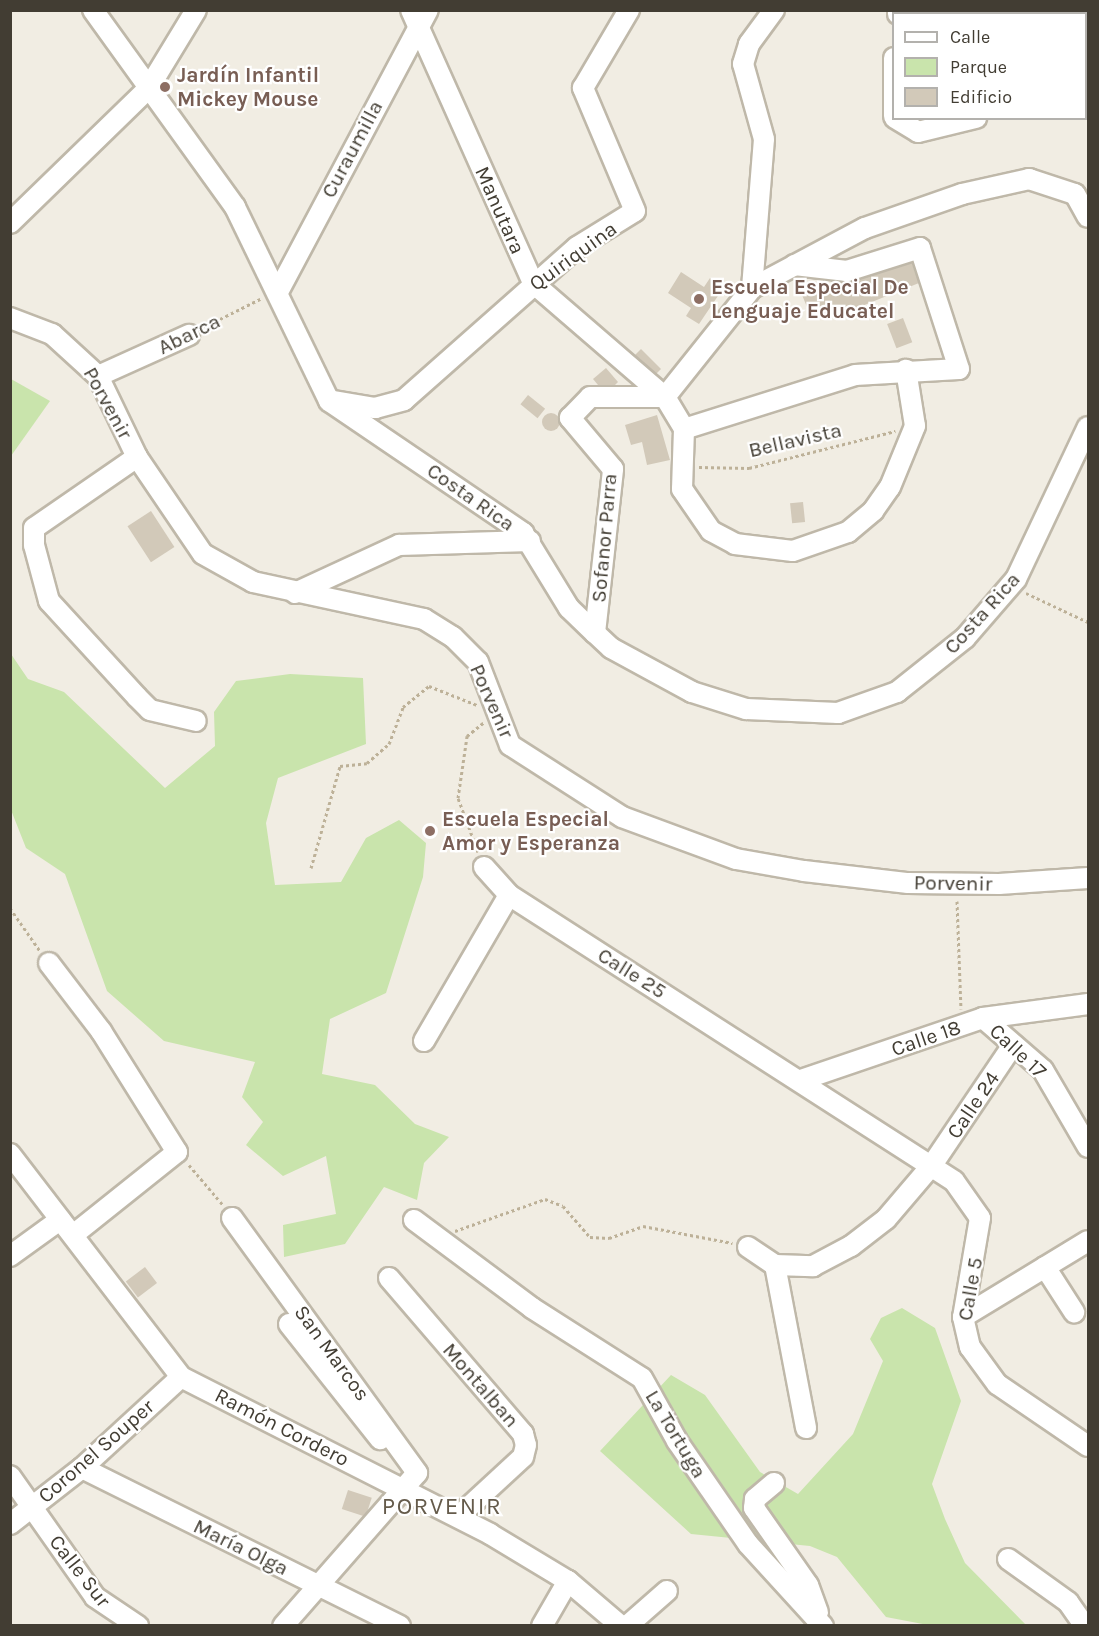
<!DOCTYPE html>
<meta charset="utf-8">
<style>
body{margin:0}
#map{position:relative;width:1099px;height:1636px;overflow:hidden;background:#f1ede3;font-family:Karla,sans-serif}
div>[style]{position:absolute}
[style*='--x']{left:calc(var(--x)*1px);top:calc(var(--y)*1px);width:calc(var(--w)*1px);rotate:calc(var(--a)*1deg)}
.green>*{inset:0;background:#c9e4ac}
.building>*{inset:0;background:#d2c9b9;transform-origin:0 0}
.round{border-radius:50%}
.path>*{height:3px;margin-top:-1.5px;transform-origin:0;background:repeating-linear-gradient(90deg,#bdb198 0 3px,transparent 0 6px)}
.roads{filter:drop-shadow(2px 0 #bfb8a9) drop-shadow(-2px 0 #bfb8a9) drop-shadow(0 2px #bfb8a9) drop-shadow(0 -2px #bfb8a9)}
.minor>*{height:20px;margin:-10px;padding:0 10px;transform-origin:10px;border-radius:10px;background:#fff}
.dots>*{width:16px;height:16px;translate:-50% -50%;box-sizing:border-box;border:3px solid #fff;border-radius:50%}
span{translate:-50% -50%;white-space:nowrap;text-align:center;line-height:1.15;-webkit-text-stroke:4.5px #fff;paint-order:stroke}
.education-label{font-size:21px;color:#785e54;font-weight:700}
.left{translate:0 -50%;text-align:left}
.street-label{font-size:21px;color:#423d33}
.quarter-label{font-size:24px;color:#655b4b;letter-spacing:1.5px}
.frame{position:absolute;inset:0;border:12px solid #423d33;pointer-events:none}
.legend{position:absolute;left:892px;top:12px;width:195px;height:108px;box-sizing:border-box;background:#fff;border:2px solid #b3b1ad;margin:0;padding:8px 10px;list-style:none;font-size:18px;color:#423d33}
.legend li{display:flex;align-items:center;gap:12px;height:30px}
.legend b{width:30px;border:2px solid #b3b1ad}
</style>
<div id="map">
<div class="green">
<i style="clip-path:polygon(11px 379px,50px 401px,11px 456px,10px 456px)"></i>
<i style="clip-path:polygon(11px 654px,28px 679px,64px 692px,165px 788px,215px 746px,214px 712px,236px 681px,290px 674px,363px 678px,366px 744px,278px 778px,266px 823px,275px 885px,341px 882px,366px 838px,399px 820px,426px 843px,423px 877px,386px 993px,330px 1019px,322px 1074px,375px 1085px,415px 1124px,449px 1137px,424px 1163px,417px 1200px,384px 1187px,345px 1244px,284px 1257px,283px 1225px,336px 1214px,326px 1156px,283px 1176px,246px 1145px,263px 1122px,242px 1097px,255px 1062px,164px 1041px,107px 991px,65px 874px,26px 848px,11px 810px)"></i>
<i style="clip-path:polygon(902px 1308px,935px 1328px,961px 1401px,932px 1484px,945px 1519px,965px 1563px,1026px 1625px,928px 1625px,886px 1617px,837px 1557px,810px 1546px,691px 1534px,600px 1451px,671px 1375px,705px 1395px,760px 1472px,798px 1494px,853px 1434px,883px 1361px,870px 1339px,881px 1318px)"></i>
</div>
<div class="building">
<i style="clip-path:polygon(912px 263px,919px 283px,852px 310px,850px 305px,812px 319px,802px 295px)"></i>
<i style="clip-path:polygon(681px 272px,704px 287px,710px 278px,724px 287px,699px 324px,686px 316px,691px 308px,668px 293px)"></i>
<i style="left:903px;top:318px;width:26px;height:17px;rotate:69deg"></i>
<i style="clip-path:polygon(641px 349px,661px 369px,656px 374px,635px 355px)"></i>
<i style="clip-path:polygon(606px 368px,618px 382px,615px 385px,598px 385px,593px 379px)"></i>
<i style="left:528px;top:395px;width:22px;height:12px;rotate:39deg"></i>
<i class="round" style="left:542px;top:413px;width:18px;height:18px"></i>
<i style="clip-path:polygon(657px 415px,670px 460px,647px 465px,642px 442px,631px 445px,625px 425px)"></i>
<i style="left:803px;top:502px;width:20px;height:13px;rotate:84deg"></i>
<i style="left:151px;top:511px;width:43px;height:28px;rotate:57deg"></i>
<i style="left:145px;top:1267px;width:20px;height:24px;rotate:53deg"></i>
<i style="left:348px;top:1490px;width:25px;height:20px;rotate:18deg"></i>
</div>
<div class="path">
<i style="--x:204;--y:327;--w:63;--a:-26.6"></i>
<i style="--x:699;--y:467;--w:50;--a:1.1"></i>
<i style="--x:749;--y:468;--w:151;--a:-14.2"></i>
<i style="--x:1026;--y:593;--w:68;--a:25.1"></i>
<i style="--x:478;--y:852;--w:58;--a:-110.3"></i>
<i style="--x:458;--y:798;--w:63;--a:-81.7"></i>
<i style="--x:467;--y:736;--w:21;--a:-39"></i>
<i style="--x:311;--y:868;--w:106;--a:-74.1"></i>
<i style="--x:340;--y:766;--w:27;--a:-6"></i>
<i style="--x:367;--y:763;--w:29;--a:-41"></i>
<i style="--x:389;--y:744;--w:40;--a:-69"></i>
<i style="--x:403;--y:707;--w:33;--a:-39"></i>
<i style="--x:429;--y:686;--w:52;--a:21.6"></i>
<i style="--x:957;--y:901;--w:108;--a:87.9"></i>
<i style="--x:10;--y:908;--w:52;--a:55.1"></i>
<i style="--x:189;--y:1165;--w:52;--a:49.6"></i>
<i style="--x:455;--y:1231;--w:96;--a:-19.6"></i>
<i style="--x:545;--y:1199;--w:19;--a:21"></i>
<i style="--x:563;--y:1206;--w:41;--a:48.9"></i>
<i style="--x:590;--y:1237;--w:19;--a:3"></i>
<i style="--x:609;--y:1238;--w:36;--a:-19"></i>
<i style="--x:643;--y:1226;--w:91;--a:10.8"></i>
</div>
<div class="roads">
<div class="minor">
<i style="--x:93;--y:10;--w:243;--a:54.2"></i>
<i style="--x:235;--y:207;--w:216;--a:64.1"></i>
<i style="--x:329;--y:401;--w:235;--a:34.2"></i>
<i style="--x:523;--y:533;--w:88;--a:58.5"></i>
<i style="--x:569;--y:608;--w:36;--a:44"></i>
<i style="--x:595;--y:633;--w:22;--a:43"></i>
<i style="--x:611;--y:648;--w:92;--a:28.5"></i>
<i style="--x:692;--y:692;--w:57;--a:17.5"></i>
<i style="--x:746;--y:709;--w:92;--a:2.5"></i>
<i style="--x:838;--y:713;--w:63;--a:-19.6"></i>
<i style="--x:897;--y:692;--w:87;--a:-38.5"></i>
<i style="--x:965;--y:638;--w:78;--a:-49.2"></i>
<i style="--x:1016;--y:579;--w:168;--a:-64.7"></i>
<i style="--x:411;--y:10;--w:299;--a:65.9"></i>
<i style="--x:533;--y:283;--w:174;--a:40.8"></i>
<i style="--x:665;--y:397;--w:37;--a:59"></i>
<i style="--x:684;--y:429;--w:60;--a:91.9"></i>
<i style="--x:682;--y:489;--w:51;--a:55.4"></i>
<i style="--x:711;--y:531;--w:27;--a:28"></i>
<i style="--x:735;--y:544;--w:58;--a:6.9"></i>
<i style="--x:793;--y:551;--w:58;--a:-19.1"></i>
<i style="--x:848;--y:532;--w:33;--a:-40"></i>
<i style="--x:873;--y:511;--w:29;--a:-55"></i>
<i style="--x:890;--y:487;--w:66;--a:-67.7"></i>
<i style="--x:915;--y:426;--w:57;--a:-99.1"></i>
<i style="--x:898;--y:14;--w:4;--a:-90"></i>
<i style="--x:894;--y:58;--w:58;--a:90"></i>
<i style="--x:1086;--y:94;--w:2;--a:0"></i>
<i style="--x:895;--y:118;--w:27;--a:31"></i>
<i style="--x:918;--y:132;--w:60;--a:-13.6"></i>
<i style="--x:10;--y:223;--w:192;--a:-44.2"></i>
<i style="--x:148;--y:89;--w:92;--a:-58.7"></i>
<i style="--x:752;--y:288;--w:128;--a:-28"></i>
<i style="--x:865;--y:228;--w:103;--a:-19.3"></i>
<i style="--x:962;--y:194;--w:69;--a:-12.6"></i>
<i style="--x:1029;--y:179;--w:48;--a:18.1"></i>
<i style="--x:1075;--y:194;--w:26;--a:61"></i>
<i style="--x:279;--y:290;--w:317;--a:-62"></i>
<i style="--x:10;--y:318;--w:45;--a:20.9"></i>
<i style="--x:52;--y:334;--w:62;--a:42.4"></i>
<i style="--x:98;--y:376;--w:90;--a:64.3"></i>
<i style="--x:137;--y:457;--w:117;--a:55.8"></i>
<i style="--x:203;--y:554;--w:57;--a:29.2"></i>
<i style="--x:253;--y:582;--w:175;--a:12.2"></i>
<i style="--x:424;--y:619;--w:34;--a:32"></i>
<i style="--x:453;--y:637;--w:35;--a:45"></i>
<i style="--x:478;--y:662;--w:89;--a:68.9"></i>
<i style="--x:510;--y:745;--w:133;--a:32.7"></i>
<i style="--x:622;--y:817;--w:121;--a:20.2"></i>
<i style="--x:736;--y:859;--w:69;--a:10"></i>
<i style="--x:804;--y:871;--w:105;--a:6.6"></i>
<i style="--x:908;--y:883;--w:91;--a:0.6"></i>
<i style="--x:999;--y:884;--w:89;--a:-3.9"></i>
<i style="--x:98;--y:376;--w:100;--a:-24.3"></i>
<i style="--x:665;--y:397;--w:139;--a:-51.4"></i>
<i style="--x:752;--y:288;--w:149;--a:-85.4"></i>
<i style="--x:764;--y:139;--w:78;--a:-105.6"></i>
<i style="--x:743;--y:64;--w:21;--a:-73"></i>
<i style="--x:749;--y:44;--w:42;--a:-53.7"></i>
<i style="--x:334;--y:401;--w:42;--a:9.7"></i>
<i style="--x:375;--y:408;--w:30;--a:-15"></i>
<i style="--x:404;--y:400;--w:231;--a:-41.5"></i>
<i style="--x:577;--y:247;--w:68;--a:-31.8"></i>
<i style="--x:635;--y:211;--w:134;--a:-112.9"></i>
<i style="--x:583;--y:88;--w:91;--a:-59.5"></i>
<i style="--x:684;--y:429;--w:179;--a:-17.5"></i>
<i style="--x:855;--y:375;--w:104;--a:-3.3"></i>
<i style="--x:959;--y:369;--w:127;--a:-107.9"></i>
<i style="--x:920;--y:248;--w:77;--a:162.5"></i>
<i style="--x:847;--y:271;--w:53;--a:-173.5"></i>
<i style="--x:137;--y:457;--w:125;--a:145.4"></i>
<i style="--x:34;--y:528;--w:17;--a:90"></i>
<i style="--x:34;--y:545;--w:58;--a:75"></i>
<i style="--x:49;--y:601;--w:130;--a:47.5"></i>
<i style="--x:137;--y:697;--w:18;--a:45"></i>
<i style="--x:150;--y:710;--w:47;--a:13.4"></i>
<i style="--x:295;--y:593;--w:115;--a:-24.8"></i>
<i style="--x:399;--y:545;--w:131;--a:-1.7"></i>
<i style="--x:595;--y:633;--w:165;--a:-83.7"></i>
<i style="--x:613;--y:469;--w:67;--a:-130.1"></i>
<i style="--x:570;--y:418;--w:29;--a:-46"></i>
<i style="--x:590;--y:397;--w:75;--a:0"></i>
<i style="--x:484;--y:867;--w:38;--a:48"></i>
<i style="--x:509;--y:895;--w:529;--a:32.73"></i>
<i style="--x:954;--y:1181;--w:45;--a:54.9"></i>
<i style="--x:980;--y:1218;--w:100;--a:99.7"></i>
<i style="--x:963;--y:1317;--w:31;--a:77"></i>
<i style="--x:970;--y:1347;--w:46;--a:53.9"></i>
<i style="--x:997;--y:1384;--w:110;--a:34.3"></i>
<i style="--x:49;--y:963;--w:86;--a:52.6"></i>
<i style="--x:101;--y:1031;--w:143;--a:57.9"></i>
<i style="--x:177;--y:1152;--w:133;--a:141.4"></i>
<i style="--x:983;--y:1018;--w:79;--a:40.9"></i>
<i style="--x:1043;--y:1070;--w:89;--a:59.7"></i>
<i style="--x:424;--y:1041;--w:169;--a:-59.8"></i>
<i style="--x:801;--y:1080;--w:192;--a:-18.8"></i>
<i style="--x:983;--y:1018;--w:106;--a:-7.6"></i>
<i style="--x:10;--y:1154;--w:281;--a:52.5"></i>
<i style="--x:181;--y:1377;--w:347;--a:26.9"></i>
<i style="--x:490;--y:1534;--w:91;--a:31.1"></i>
<i style="--x:568;--y:1581;--w:70;--a:40.3"></i>
<i style="--x:232;--y:1218;--w:315;--a:54"></i>
<i style="--x:417;--y:1473;--w:203;--a:131.2"></i>
<i style="--x:414;--y:1220;--w:147;--a:36.7"></i>
<i style="--x:532;--y:1308;--w:130;--a:32.5"></i>
<i style="--x:642;--y:1378;--w:72;--a:60.9"></i>
<i style="--x:677;--y:1441;--w:125;--a:55.4"></i>
<i style="--x:748;--y:1544;--w:111;--a:47.6"></i>
<i style="--x:748;--y:1247;--w:32;--a:34"></i>
<i style="--x:775;--y:1265;--w:38;--a:2"></i>
<i style="--x:813;--y:1266;--w:43;--a:-27.8"></i>
<i style="--x:851;--y:1246;--w:44;--a:-37.6"></i>
<i style="--x:886;--y:1219;--w:71;--a:-49.6"></i>
<i style="--x:932;--y:1165;--w:145;--a:-56"></i>
<i style="--x:10;--y:1256;--w:62;--a:-35.8"></i>
<i style="--x:775;--y:1265;--w:166;--a:79.2"></i>
<i style="--x:1045;--y:1267;--w:54;--a:57.2"></i>
<i style="--x:389;--y:1278;--w:206;--a:49.3"></i>
<i style="--x:523;--y:1434;--w:11;--a:75"></i>
<i style="--x:526;--y:1445;--w:12;--a:104"></i>
<i style="--x:523;--y:1457;--w:88;--a:137.3"></i>
<i style="--x:963;--y:1317;--w:146;--a:-31.3"></i>
<i style="--x:289;--y:1324;--w:147;--a:51.6"></i>
<i style="--x:82;--y:1468;--w:355;--a:26.4"></i>
<i style="--x:10;--y:1476;--w:148;--a:54.9"></i>
<i style="--x:95;--y:1597;--w:52;--a:34"></i>
<i style="--x:774;--y:1483;--w:25;--a:140"></i>
<i style="--x:755;--y:1499;--w:9;--a:96"></i>
<i style="--x:754;--y:1508;--w:94;--a:55"></i>
<i style="--x:808;--y:1585;--w:29;--a:70"></i>
<i style="--x:10;--y:1524;--w:91;--a:-37.9"></i>
<i style="--x:82;--y:1468;--w:134;--a:-42.6"></i>
<i style="--x:1008;--y:1559;--w:74;--a:35.6"></i>
<i style="--x:1068;--y:1602;--w:29;--a:55"></i>
<i style="--x:542;--y:1626;--w:52;--a:-60"></i>
<i style="--x:627;--y:1626;--w:53;--a:-41.2"></i>
</div>
</div>
<div class="dots">
<i style="left:165px;top:87px;background:#8d6e63"></i>
<i style="left:699px;top:299px;background:#8d6e63"></i>
<i style="left:430px;top:831px;background:#8d6e63"></i>
</div>
<div class="education-label">
<span class="left" style="left:177px;top:87px">Jardín Infantil<br>Mickey Mouse</span>
<span class="left" style="left:711px;top:299px">Escuela Especial De<br>Lenguaje Educatel</span>
<span class="left" style="left:442px;top:831px">Escuela Especial<br>Amor y Esperanza</span>
</div>
<div class="street-label">
<span style="left:352px;top:149px;rotate:-62deg">Curaumilla</span>
<span style="left:500px;top:210px;rotate:66deg">Manutara</span>
<span style="left:573px;top:256px;rotate:-36deg">Quiriquina</span>
<span style="left:189px;top:334px;rotate:-26deg">Abarca</span>
<span style="left:108px;top:403px;rotate:61deg">Porvenir</span>
<span style="left:795px;top:440px;rotate:-13deg">Bellavista</span>
<span style="left:471px;top:497px;rotate:35deg">Costa Rica</span>
<span style="left:604px;top:538px;rotate:-85deg">Sofanor Parra</span>
<span style="left:982px;top:613px;rotate:-48deg">Costa Rica</span>
<span style="left:492px;top:701px;rotate:66deg">Porvenir</span>
<span style="left:953px;top:883px;rotate:1deg">Porvenir</span>
<span style="left:632px;top:973px;rotate:32deg">Calle 25</span>
<span style="left:926px;top:1038px;rotate:-19deg">Calle 18</span>
<span style="left:1018px;top:1051px;rotate:43deg">Calle 17</span>
<span style="left:973px;top:1105px;rotate:-56deg">Calle 24</span>
<span style="left:970px;top:1289px;rotate:-80deg">Calle 5</span>
<span style="left:332px;top:1353px;rotate:54deg">San Marcos</span>
<span style="left:481px;top:1385px;rotate:49deg">Montalban</span>
<span style="left:282px;top:1427px;rotate:27deg">Ramón Cordero</span>
<span style="left:676px;top:1434px;rotate:59deg">La Tortuga</span>
<span style="left:96px;top:1451px;rotate:-41deg">Coronel Souper</span>
<span style="left:241px;top:1547px;rotate:26deg">María Olga</span>
<span style="left:80px;top:1571px;rotate:52deg">Calle Sur</span>
</div>
<div class="quarter-label">
<span style="left:442px;top:1507px">PORVENIR</span>
</div>
<div class="frame"></div>
<ul class="legend">
<li><b style="height:8px;background:#fff"></b>Calle</li>
<li><b style="height:16px;background:#c9e4ac"></b>Parque</li>
<li><b style="height:16px;background:#d2c9b9"></b>Edificio</li>
</ul>
</div>
